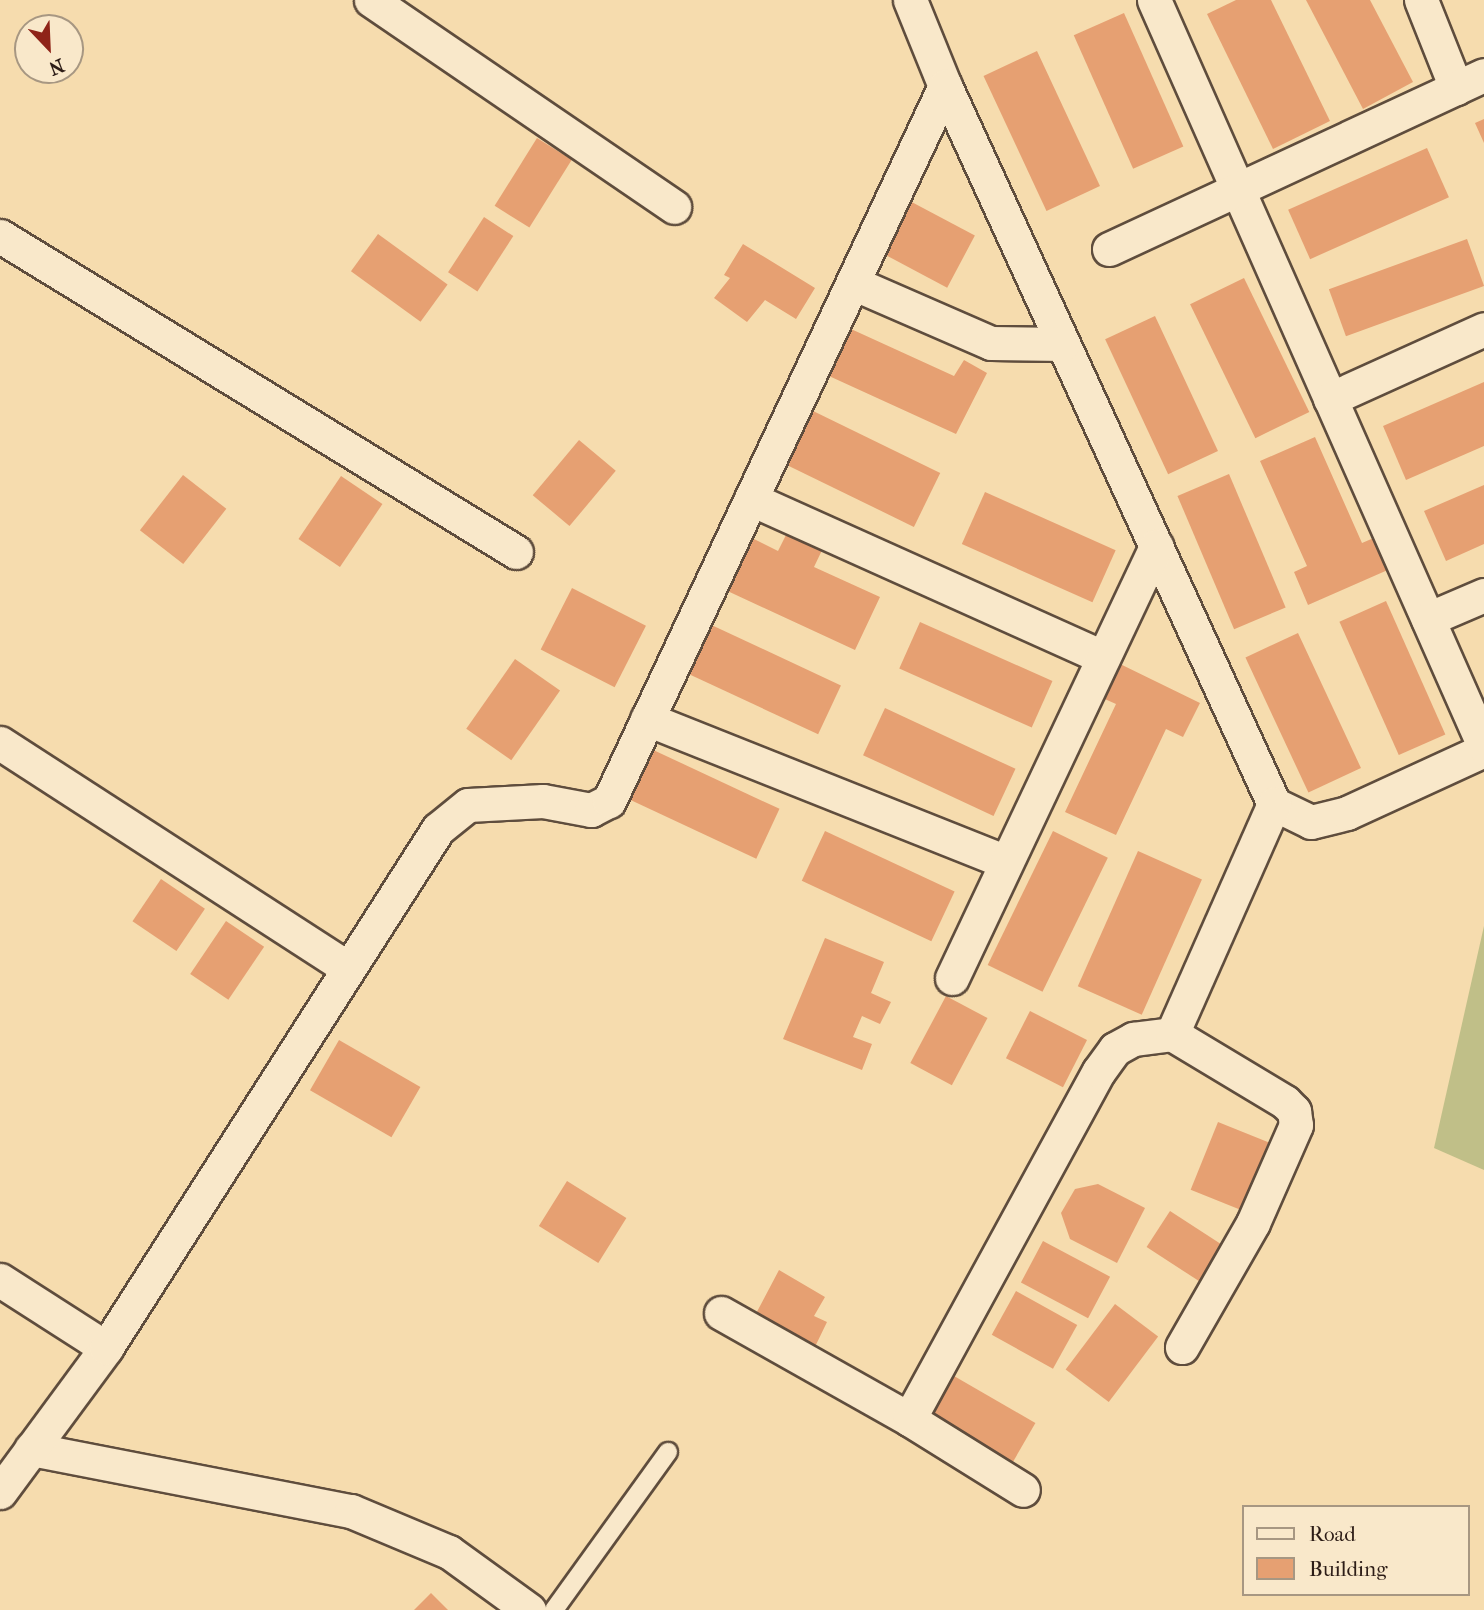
<!DOCTYPE html>
<style>
body{margin:0}
#map{position:relative;width:1484px;height:1610px;overflow:hidden;background:#f6dcae;font-family:"IM FELL French Canon",serif}
div>[style]{position:absolute}
[style*='--x']{left:calc(var(--x)*1px);top:calc(var(--y)*1px);width:calc(var(--w)*1px);rotate:calc(var(--a)*1deg)}
.green>*{inset:0;background:#c0bf88}
.building>*{inset:0;background:#e6a072;transform-origin:0 0}
.roads{filter:drop-shadow(2px 0 #5f4d3d) drop-shadow(-2px 0 #5f4d3d) drop-shadow(0 2px #5f4d3d) drop-shadow(0 -2px #5f4d3d)}
.service>*{height:18px;margin:-9px;padding:0 9px;transform-origin:9px;border-radius:9px;background:#f9e8ca}
.minor>*{height:33px;margin:-16.5px;padding:0 16.5px;transform-origin:16.5px;border-radius:16.5px;background:#f9e8ca}
span{translate:-50% -50%;white-space:nowrap;text-align:center;line-height:1.15;-webkit-text-stroke:7px #f9e8ca;paint-order:stroke}
.legend{position:absolute;left:1242px;top:1505px;width:228px;height:91px;box-sizing:border-box;background:#f9e8ca;border:2px solid #a79782;margin:0;padding:9px 12px;list-style:none;font-size:21px;color:#2d1d17}
.legend li{display:flex;align-items:center;gap:14px;height:35px}
.legend b{width:35px;border:2px solid #a79782}
.north{position:absolute;left:14px;top:14px;width:70px;height:70px;box-sizing:border-box;background:#f9e8ca;border:2px solid #a79782;border-radius:50%;rotate:157deg;font-size:19px;font-weight:700;line-height:28px;text-align:center;color:#2d1d17}
.north::after{content:'';display:block;margin:auto;width:24px;height:32px;background:#8f2418;clip-path:polygon(50% 0,100% 100%,50% 72%,0 100%)}
</style>
<div id="map">
<div class="green">
<i style="clip-path:polygon(1484px 926px,1484px 1170px,1434px 1148px)"></i>
</div>
<div class="building">
<i style="clip-path:polygon(1236px 0,1271px 0,1330px 121px,1273px 149px,1207px 14px)"></i>
<i style="clip-path:polygon(1306px 0,1370px 0,1413px 82px,1363px 109px)"></i>
<i style="left:1124px;top:13px;width:146px;height:55px;rotate:66deg"></i>
<i style="left:1037px;top:51px;width:149px;height:59px;rotate:65deg"></i>
<i style="clip-path:polygon(1484px 119px,1484px 143px,1475px 123px)"></i>
<i style="left:537px;top:138px;width:41px;height:80px;rotate:32deg"></i>
<i style="left:1427px;top:148px;width:54px;height:152px;rotate:66deg"></i>
<i style="left:906px;top:199px;width:78px;height:59px;rotate:28deg"></i>
<i style="left:484px;top:217px;width:35px;height:66px;rotate:33deg"></i>
<i style="left:378px;top:234px;width:86px;height:46px;rotate:36deg"></i>
<i style="left:1467px;top:239px;width:50px;height:147px;rotate:70deg"></i>
<i style="clip-path:polygon(743px 244px,815px 288px,796px 319px,765px 300px,747px 322px,714px 298px,730px 278px,724px 275px)"></i>
<i style="left:1244px;top:278px;width:149px;height:60px;rotate:64deg"></i>
<i style="left:1155px;top:316px;width:149px;height:55px;rotate:65deg"></i>
<i style="clip-path:polygon(851px 329px,954px 376px,964px 360px,987px 373px,956px 434px,829px 376px)"></i>
<i style="clip-path:polygon(1484px 382px,1484px 446px,1406px 480px,1383px 426px)"></i>
<i style="left:809px;top:409px;width:146px;height:60px;rotate:26deg"></i>
<i style="clip-path:polygon(1315px 437px,1362px 543px,1376px 537px,1390px 569px,1308px 605px,1294px 572px,1307px 566px,1260px 461px)"></i>
<i style="left:579px;top:440px;width:48px;height:72px;rotate:40deg"></i>
<i style="left:1229px;top:474px;width:145px;height:56px;rotate:67deg"></i>
<i style="left:183px;top:475px;width:55px;height:70px;rotate:38deg"></i>
<i style="left:341px;top:476px;width:50px;height:76px;rotate:34deg"></i>
<i style="clip-path:polygon(1484px 485px,1484px 544px,1446px 561px,1424px 511px)"></i>
<i style="left:985px;top:492px;width:143px;height:57px;rotate:24deg"></i>
<i style="clip-path:polygon(789px 529px,824px 546px,814px 567px,880px 597px,855px 650px,721px 588px,746px 535px,778px 551px)"></i>
<i style="left:572px;top:588px;width:83px;height:69px;rotate:27deg"></i>
<i style="left:1386px;top:601px;width:146px;height:51px;rotate:66deg"></i>
<i style="left:705px;top:622px;width:150px;height:54px;rotate:25deg"></i>
<i style="left:920px;top:622px;width:145px;height:51px;rotate:24deg"></i>
<i style="left:1298px;top:633px;width:149px;height:58px;rotate:65deg"></i>
<i style="left:515px;top:659px;width:55px;height:85px;rotate:35deg"></i>
<i style="clip-path:polygon(1116px 662px,1200px 703px,1183px 737px,1166px 729px,1116px 835px,1065px 812px,1116px 704px,1098px 696px)"></i>
<i style="left:885px;top:708px;width:144px;height:52px;rotate:25deg"></i>
<i style="left:649px;top:748px;width:144px;height:55px;rotate:25deg"></i>
<i style="left:825px;top:831px;width:143px;height:55px;rotate:25deg"></i>
<i style="left:1053px;top:831px;width:61px;height:149px;rotate:26deg"></i>
<i style="left:1138px;top:851px;width:70px;height:148px;rotate:24deg"></i>
<i style="left:161px;top:879px;width:53px;height:51px;rotate:34deg"></i>
<i style="left:226px;top:921px;width:46px;height:64px;rotate:34deg"></i>
<i style="clip-path:polygon(825px 938px,884px 962px,871px 993px,891px 1002px,880px 1024px,862px 1016px,853px 1037px,872px 1044px,862px 1070px,783px 1039px)"></i>
<i style="left:946px;top:996px;width:47px;height:76px;rotate:28deg"></i>
<i style="left:1030px;top:1011px;width:64px;height:53px;rotate:27deg"></i>
<i style="left:339px;top:1040px;width:94px;height:58px;rotate:30deg"></i>
<i style="left:1218px;top:1122px;width:55px;height:73px;rotate:22deg"></i>
<i style="left:567px;top:1181px;width:70px;height:53px;rotate:32deg"></i>
<i style="clip-path:polygon(1098px 1184px,1145px 1208px,1117px 1263px,1070px 1239px,1061px 1213px,1075px 1189px)"></i>
<i style="left:1170px;top:1211px;width:68px;height:43px;rotate:33deg"></i>
<i style="left:1043px;top:1241px;width:76px;height:47px;rotate:28deg"></i>
<i style="clip-path:polygon(779px 1270px,825px 1297px,814px 1316px,827px 1322px,812px 1353px,751px 1323px)"></i>
<i style="left:1016px;top:1291px;width:70px;height:50px;rotate:29deg"></i>
<i style="left:1115px;top:1304px;width:54px;height:82px;rotate:37deg"></i>
<i style="left:954px;top:1376px;width:94px;height:52px;rotate:30deg"></i>
<i style="clip-path:polygon(431px 1593px,448px 1610px,414px 1610px)"></i>
</div>
<div class="roads">
<div class="service">
<i style="--x:554;--y:1610;--w:195;--a:-54.2"></i>
</div>
<div class="minor">
<i style="--x:371;--y:0;--w:367;--a:34.3"></i>
<i style="--x:910;--y:0;--w:93;--a:67.9"></i>
<i style="--x:945;--y:86;--w:790;--a:65.38"></i>
<i style="--x:1274;--y:804;--w:41;--a:25.9"></i>
<i style="--x:1311;--y:822;--w:37;--a:-14"></i>
<i style="--x:1347;--y:813;--w:151;--a:-24.7"></i>
<i style="--x:1154;--y:0;--w:816;--a:66.14"></i>
<i style="--x:1421;--y:0;--w:95;--a:68.3"></i>
<i style="--x:0;--y:236;--w:605;--a:31.48"></i>
<i style="--x:1109;--y:249;--w:413;--a:-24.9"></i>
<i style="--x:853;--y:283;--w:150;--a:23.5"></i>
<i style="--x:991;--y:343;--w:72;--a:0.8"></i>
<i style="--x:1330;--y:399;--w:169;--a:-24.4"></i>
<i style="--x:751;--y:499;--w:386;--a:24.2"></i>
<i style="--x:1428;--y:619;--w:61;--a:-23.2"></i>
<i style="--x:647;--y:719;--w:386;--a:21.7"></i>
<i style="--x:0;--y:743;--w:414;--a:32.9"></i>
<i style="--x:952;--y:978;--w:478;--a:-64.7"></i>
<i style="--x:1172;--y:1034;--w:252;--a:-66.1"></i>
<i style="--x:0;--y:1280;--w:126;--a:32.7"></i>
<i style="--x:721;--y:1313;--w:216;--a:29.4"></i>
<i style="--x:909;--y:1419;--w:134;--a:31.9"></i>
<i style="--x:909;--y:1419;--w:396;--a:-61.4"></i>
<i style="--x:1099;--y:1071;--w:27;--a:-54"></i>
<i style="--x:1115;--y:1049;--w:21;--a:-29"></i>
<i style="--x:1133;--y:1039;--w:39;--a:-7"></i>
<i style="--x:1172;--y:1034;--w:132;--a:31"></i>
<i style="--x:1285;--y:1102;--w:13;--a:45"></i>
<i style="--x:1294;--y:1111;--w:14;--a:82"></i>
<i style="--x:1296;--y:1125;--w:107;--a:113.7"></i>
<i style="--x:1253;--y:1223;--w:143;--a:119.8"></i>
<i style="--x:31;--y:1449;--w:326;--a:11"></i>
<i style="--x:351;--y:1511;--w:106;--a:22.7"></i>
<i style="--x:449;--y:1552;--w:99;--a:35.9"></i>
<i style="--x:0;--y:1492;--w:179;--a:-53.6"></i>
<i style="--x:106;--y:1348;--w:616;--a:-57.39"></i>
<i style="--x:438;--y:829;--w:38;--a:-39"></i>
<i style="--x:468;--y:805;--w:75;--a:-3.1"></i>
<i style="--x:543;--y:801;--w:49;--a:10.6"></i>
<i style="--x:591;--y:810;--w:20;--a:-27"></i>
<i style="--x:609;--y:801;--w:790;--a:-64.83"></i>
</div>
</div>
<ul class="legend">
<li><b style="height:9px;background:#f9e8ca"></b>Road</li>
<li><b style="height:19px;background:#e6a072"></b>Building</li>
</ul>
<div class="north">N</div>
</div>
